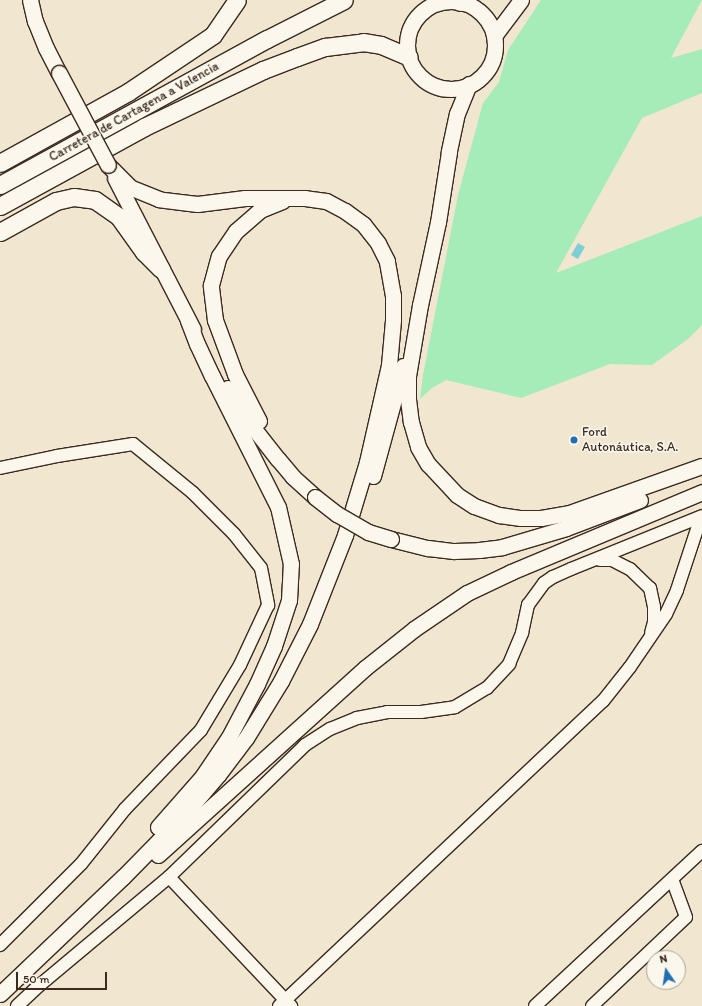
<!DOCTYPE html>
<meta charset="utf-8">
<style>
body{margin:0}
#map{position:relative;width:702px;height:1006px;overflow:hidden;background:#f1e6d0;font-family:Itim,sans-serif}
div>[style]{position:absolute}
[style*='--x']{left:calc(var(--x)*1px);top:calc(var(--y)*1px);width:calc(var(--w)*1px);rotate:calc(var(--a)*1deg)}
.green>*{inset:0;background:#a5ecb8}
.water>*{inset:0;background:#7ecfd5;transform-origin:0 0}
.roads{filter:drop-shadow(1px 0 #3b2a1e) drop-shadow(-1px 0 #3b2a1e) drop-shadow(0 1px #3b2a1e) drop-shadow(0 -1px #3b2a1e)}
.minor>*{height:12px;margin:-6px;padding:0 6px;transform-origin:6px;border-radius:6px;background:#fbf7ec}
.major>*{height:15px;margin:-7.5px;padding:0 7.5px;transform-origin:7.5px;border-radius:7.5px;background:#fbf7ec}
.major>.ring{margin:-7.5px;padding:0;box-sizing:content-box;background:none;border:15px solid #fbf7ec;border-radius:50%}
.highway>*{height:17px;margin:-8.5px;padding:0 8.5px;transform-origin:8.5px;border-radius:8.5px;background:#fbf7ec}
.bridges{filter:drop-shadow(1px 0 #3b2a1e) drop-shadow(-1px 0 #3b2a1e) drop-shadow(0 1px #3b2a1e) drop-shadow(0 -1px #3b2a1e)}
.major-bridge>*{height:15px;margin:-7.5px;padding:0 7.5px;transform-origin:7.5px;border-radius:7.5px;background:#fbf7ec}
.dots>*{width:11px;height:11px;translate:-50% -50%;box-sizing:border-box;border:2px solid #fbf7ec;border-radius:50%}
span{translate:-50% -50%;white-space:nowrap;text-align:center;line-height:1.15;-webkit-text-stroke:3px #fbf7ec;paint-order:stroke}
.street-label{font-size:13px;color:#3b2a1e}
.poi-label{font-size:13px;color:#3b2a1e}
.left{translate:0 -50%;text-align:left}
.north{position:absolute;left:646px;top:950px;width:40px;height:40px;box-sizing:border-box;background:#fbf7ec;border:1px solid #aea59a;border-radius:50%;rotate:347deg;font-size:11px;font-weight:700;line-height:16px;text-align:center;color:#3b2a1e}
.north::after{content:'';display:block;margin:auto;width:14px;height:18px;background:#1f6fb2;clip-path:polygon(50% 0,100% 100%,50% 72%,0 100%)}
.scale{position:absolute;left:16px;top:972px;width:91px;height:18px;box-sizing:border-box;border:2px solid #3b2a1e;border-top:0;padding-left:5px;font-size:12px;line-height:14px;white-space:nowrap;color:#3b2a1e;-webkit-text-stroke:3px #fbf7ec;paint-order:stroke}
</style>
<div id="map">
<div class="green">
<i style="clip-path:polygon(541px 0,702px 0,671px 58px,702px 49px,702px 93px,642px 118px,556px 273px,702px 216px,702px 325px,688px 339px,652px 365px,610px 364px,521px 398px,446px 380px,432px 388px,420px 399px,423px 375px,458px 195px,483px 103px,499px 82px,508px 50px)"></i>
</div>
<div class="water">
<i style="left:578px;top:243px;width:8px;height:14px;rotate:30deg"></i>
</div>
<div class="roads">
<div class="minor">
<i style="--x:0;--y:468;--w:58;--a:-11.9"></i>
<i style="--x:57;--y:456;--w:77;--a:-9"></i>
<i style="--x:133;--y:444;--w:77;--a:39.2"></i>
<i style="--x:193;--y:493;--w:58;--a:45"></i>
<i style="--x:234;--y:534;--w:43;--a:51.5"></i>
<i style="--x:261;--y:568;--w:38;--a:79"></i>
<i style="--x:268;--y:605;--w:66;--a:115"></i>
<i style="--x:240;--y:665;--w:76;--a:121"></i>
<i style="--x:201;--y:730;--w:110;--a:133.9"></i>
<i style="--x:125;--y:809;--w:70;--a:128.7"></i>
<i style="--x:81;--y:864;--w:115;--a:135"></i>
<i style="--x:600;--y:560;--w:12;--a:0"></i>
<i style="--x:612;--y:560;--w:20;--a:27"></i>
<i style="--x:630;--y:569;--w:28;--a:44"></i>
<i style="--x:650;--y:588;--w:19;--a:78"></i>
<i style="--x:654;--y:607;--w:15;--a:90"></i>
<i style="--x:654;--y:622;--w:11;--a:105"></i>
<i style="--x:169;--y:877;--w:178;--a:46.6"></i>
<i style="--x:17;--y:1006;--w:33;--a:-43"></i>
<i style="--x:41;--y:984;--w:167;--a:-39.9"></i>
<i style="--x:169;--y:877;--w:190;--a:-44.1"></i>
<i style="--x:305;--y:745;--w:30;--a:-33"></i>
<i style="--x:330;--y:729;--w:29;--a:-22"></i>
<i style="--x:357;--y:718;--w:31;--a:-11"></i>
<i style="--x:387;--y:712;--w:34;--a:0"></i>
<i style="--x:421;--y:712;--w:34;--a:-8"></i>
<i style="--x:455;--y:707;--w:37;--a:-31"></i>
<i style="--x:487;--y:688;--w:33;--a:-47"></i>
<i style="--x:509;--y:664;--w:34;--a:-67"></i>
<i style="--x:522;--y:633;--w:29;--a:-78"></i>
<i style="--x:528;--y:605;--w:27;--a:-54"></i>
<i style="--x:544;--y:583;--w:11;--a:-34"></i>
<i style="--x:553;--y:577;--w:20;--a:-24"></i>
<i style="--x:571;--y:569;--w:141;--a:-22"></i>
<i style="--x:279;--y:1006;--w:445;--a:-43.3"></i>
<i style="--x:603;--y:701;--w:43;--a:-51.5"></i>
<i style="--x:630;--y:667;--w:64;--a:-55.8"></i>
<i style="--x:666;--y:614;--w:26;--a:-65"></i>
<i style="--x:677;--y:590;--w:77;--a:-71.8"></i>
<i style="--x:535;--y:1006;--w:228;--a:-42.9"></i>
<i style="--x:592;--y:1006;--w:129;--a:-43.4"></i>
<i style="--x:686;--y:917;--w:40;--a:-110.2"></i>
</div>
<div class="major">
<i style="--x:30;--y:0;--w:22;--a:77"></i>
<i style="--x:35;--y:21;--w:29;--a:68"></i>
<i style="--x:46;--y:48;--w:28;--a:63"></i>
<i class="ring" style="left:407px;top:1px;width:73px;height:73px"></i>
<i style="--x:494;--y:36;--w:45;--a:-53.1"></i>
<i style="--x:469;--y:84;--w:31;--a:112"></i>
<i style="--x:457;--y:113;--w:40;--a:102"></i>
<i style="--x:449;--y:152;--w:71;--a:98.9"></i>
<i style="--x:438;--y:222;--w:85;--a:102.2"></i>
<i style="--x:420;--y:305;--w:72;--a:99.6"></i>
<i style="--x:408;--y:376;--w:23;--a:90"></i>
<i style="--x:408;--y:399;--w:23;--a:83"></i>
<i style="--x:411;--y:422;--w:26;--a:74"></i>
<i style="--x:418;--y:447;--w:20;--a:60"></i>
<i style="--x:428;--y:464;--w:42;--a:46.9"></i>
<i style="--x:457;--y:495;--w:20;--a:33"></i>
<i style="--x:474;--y:506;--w:27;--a:20"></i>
<i style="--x:499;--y:515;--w:22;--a:8"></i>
<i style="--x:521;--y:518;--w:20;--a:0"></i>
<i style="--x:541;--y:518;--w:28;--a:-10"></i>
<i style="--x:569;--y:513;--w:141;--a:-19.5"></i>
<i style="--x:115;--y:178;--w:170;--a:62.7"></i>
<i style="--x:228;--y:388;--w:50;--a:57.3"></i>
<i style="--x:255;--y:430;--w:37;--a:52"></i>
<i style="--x:278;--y:459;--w:23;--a:50"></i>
<i style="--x:293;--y:477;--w:30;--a:42"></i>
<i style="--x:259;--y:421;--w:53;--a:-117.1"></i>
<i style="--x:235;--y:374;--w:58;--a:-110.3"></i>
<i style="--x:215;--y:320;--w:35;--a:-97"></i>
<i style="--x:211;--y:285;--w:30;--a:-75"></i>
<i style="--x:219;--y:256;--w:30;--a:-56"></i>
<i style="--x:236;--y:231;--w:32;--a:-41"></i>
<i style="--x:260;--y:210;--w:24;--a:-22"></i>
<i style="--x:373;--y:476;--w:114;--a:-74.7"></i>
<i style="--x:391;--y:539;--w:38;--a:14"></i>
<i style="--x:428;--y:548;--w:26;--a:7"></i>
<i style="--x:454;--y:551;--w:25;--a:-2"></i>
<i style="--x:479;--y:550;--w:23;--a:-7"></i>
<i style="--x:502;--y:547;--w:67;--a:-16.5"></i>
<i style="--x:566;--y:528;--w:79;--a:-20.7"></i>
<i style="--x:158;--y:827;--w:67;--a:-48.7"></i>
<i style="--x:202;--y:777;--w:48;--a:-56"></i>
<i style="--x:229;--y:737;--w:60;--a:-62.2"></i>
<i style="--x:257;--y:684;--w:42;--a:-65.9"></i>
<i style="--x:274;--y:646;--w:48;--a:-71.9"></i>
<i style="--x:289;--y:600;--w:36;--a:-87"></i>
<i style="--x:291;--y:564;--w:58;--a:-102.8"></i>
<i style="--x:278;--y:507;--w:147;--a:-116.7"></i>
<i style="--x:212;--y:376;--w:35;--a:-115"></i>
<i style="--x:197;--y:344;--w:26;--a:-111"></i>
<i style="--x:158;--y:855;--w:279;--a:-42.1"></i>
<i style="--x:365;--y:668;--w:63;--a:-38.5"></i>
<i style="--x:414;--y:629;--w:64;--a:-34.2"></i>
<i style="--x:467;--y:593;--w:49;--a:-25.5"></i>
<i style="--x:511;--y:572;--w:207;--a:-22.7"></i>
<i style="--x:0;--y:994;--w:170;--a:-43.6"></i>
<i style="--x:123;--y:877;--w:84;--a:-45.5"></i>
<i style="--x:182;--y:817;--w:55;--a:-49.4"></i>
<i style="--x:218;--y:775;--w:46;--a:-52.9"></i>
<i style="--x:246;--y:738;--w:67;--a:-58.4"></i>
<i style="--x:281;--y:681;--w:64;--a:-63"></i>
<i style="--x:310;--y:624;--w:96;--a:-68.5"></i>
<i style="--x:345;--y:535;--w:76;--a:-73.2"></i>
<i style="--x:367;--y:462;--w:99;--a:-77.2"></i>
<i style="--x:389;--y:365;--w:45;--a:-84.9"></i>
<i style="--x:393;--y:320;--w:24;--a:-90"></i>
<i style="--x:393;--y:296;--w:36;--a:-100"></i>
<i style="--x:387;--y:261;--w:20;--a:-117"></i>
<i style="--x:378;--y:243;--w:24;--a:-128"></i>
<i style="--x:363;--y:224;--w:22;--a:-144"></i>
<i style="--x:345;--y:211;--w:21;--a:-152"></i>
<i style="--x:326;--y:201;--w:21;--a:-172"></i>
<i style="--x:305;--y:198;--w:60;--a:180"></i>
<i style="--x:245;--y:198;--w:48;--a:172.9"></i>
<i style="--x:197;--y:204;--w:38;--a:-173"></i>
<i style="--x:159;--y:199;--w:31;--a:-158"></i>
<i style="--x:130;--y:187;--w:31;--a:-135"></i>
</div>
<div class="highway">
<i style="--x:460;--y:0;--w:2;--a:90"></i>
<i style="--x:0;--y:163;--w:146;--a:-29"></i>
<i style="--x:128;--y:92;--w:102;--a:-33.8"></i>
<i style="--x:213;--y:35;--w:42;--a:-55.6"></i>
<i style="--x:0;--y:185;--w:304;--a:-28.7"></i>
<i style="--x:267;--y:39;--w:86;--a:-26.9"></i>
<i style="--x:0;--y:206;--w:164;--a:-28.7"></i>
<i style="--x:144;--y:127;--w:132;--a:-25.6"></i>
<i style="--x:263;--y:70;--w:36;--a:-21"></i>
<i style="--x:297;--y:57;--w:30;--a:-20"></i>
<i style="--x:325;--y:47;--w:38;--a:-7"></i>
<i style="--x:363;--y:42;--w:18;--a:9"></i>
<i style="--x:381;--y:45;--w:30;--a:23"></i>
<i style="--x:0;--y:232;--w:64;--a:-29"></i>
<i style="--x:56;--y:201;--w:18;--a:-13"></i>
<i style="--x:74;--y:197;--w:21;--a:8"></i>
<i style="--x:95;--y:200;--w:29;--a:35"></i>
<i style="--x:119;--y:217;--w:43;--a:54.5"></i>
<i style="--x:144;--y:252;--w:24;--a:45"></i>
</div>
</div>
<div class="bridges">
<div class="major-bridge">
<i style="--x:59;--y:73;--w:104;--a:62"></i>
<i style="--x:315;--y:497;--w:28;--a:38"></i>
<i style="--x:337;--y:514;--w:36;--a:30"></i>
<i style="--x:368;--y:532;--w:24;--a:17"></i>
</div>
</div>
<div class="dots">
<i style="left:574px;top:440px;background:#1f6fb2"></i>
</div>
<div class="street-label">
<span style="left:134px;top:112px;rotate:-29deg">Carretera de Cartagena a Valencia</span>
</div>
<div class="poi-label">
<span class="left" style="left:582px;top:440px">Ford<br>Autonáutica, S.A.</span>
</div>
<div class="north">N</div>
<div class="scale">50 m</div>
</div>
